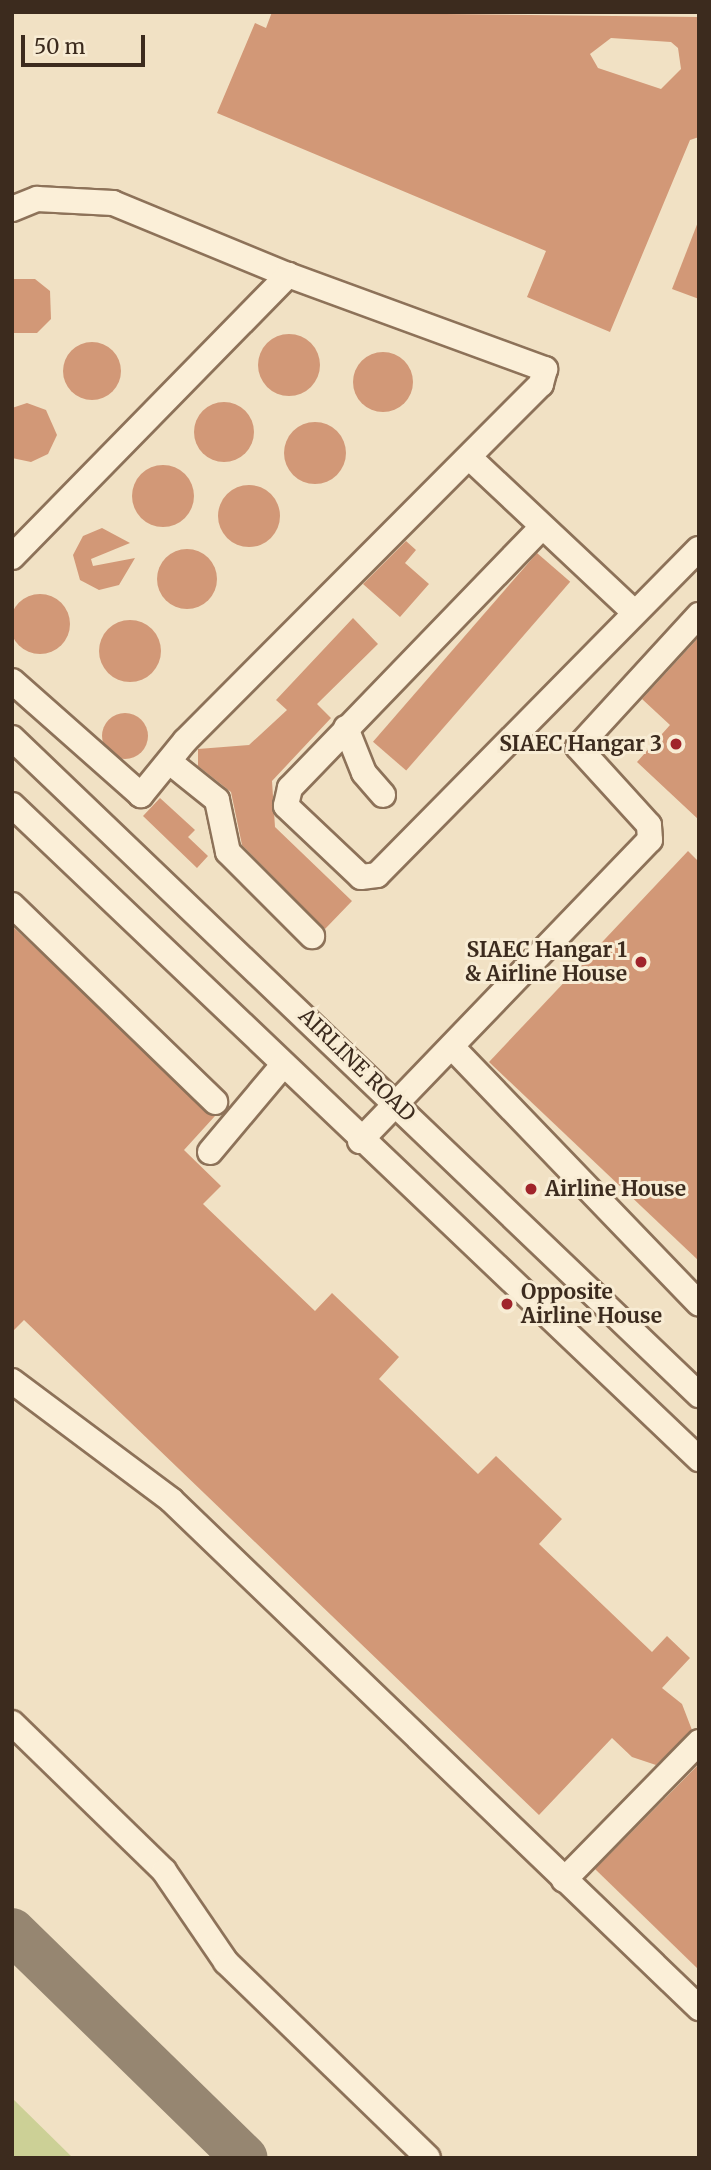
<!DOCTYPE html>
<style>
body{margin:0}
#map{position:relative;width:711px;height:2170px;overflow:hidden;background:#f1e1c4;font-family:Merriweather,serif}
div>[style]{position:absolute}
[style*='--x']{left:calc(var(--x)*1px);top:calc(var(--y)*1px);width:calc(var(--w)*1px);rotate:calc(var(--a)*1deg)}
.green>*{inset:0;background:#ccd096}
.taxiway>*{height:46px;margin:-23px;padding:0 23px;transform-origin:23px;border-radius:23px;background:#968671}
.building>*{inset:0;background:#d29877;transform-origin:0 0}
.round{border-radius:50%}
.roads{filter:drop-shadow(2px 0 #8d7259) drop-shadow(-2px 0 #8d7259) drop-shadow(0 2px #8d7259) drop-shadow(0 -2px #8d7259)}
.minor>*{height:24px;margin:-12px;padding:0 12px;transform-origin:12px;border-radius:12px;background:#fbefd8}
.dots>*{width:19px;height:19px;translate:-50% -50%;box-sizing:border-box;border:4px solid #f8ecd4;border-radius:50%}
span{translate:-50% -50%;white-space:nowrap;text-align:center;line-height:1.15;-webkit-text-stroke:6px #f8ecd4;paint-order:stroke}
.poi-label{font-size:21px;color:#3c2b1e;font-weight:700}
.right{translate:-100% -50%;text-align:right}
.left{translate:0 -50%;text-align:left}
.street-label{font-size:21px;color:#3c2b1e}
.frame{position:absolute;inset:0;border:14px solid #3c2b1e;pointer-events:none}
.scale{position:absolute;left:21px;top:35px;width:124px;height:32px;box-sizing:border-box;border:4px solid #3c2b1e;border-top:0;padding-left:9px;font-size:21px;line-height:24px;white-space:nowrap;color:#3c2b1e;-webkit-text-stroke:5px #f8ecd4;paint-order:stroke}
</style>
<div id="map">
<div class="green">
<i style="clip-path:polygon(12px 2098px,73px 2158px,12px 2158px)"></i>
</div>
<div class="taxiway">
<i style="--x:12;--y:1931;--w:325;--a:44.3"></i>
</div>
<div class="building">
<i style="clip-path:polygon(evenodd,272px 12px,699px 17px,699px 137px,690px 140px,610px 332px,527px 297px,546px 251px,217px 113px,255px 23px,266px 28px,272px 12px,611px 38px,671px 42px,678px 48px,681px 69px,661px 89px,598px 68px,590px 54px,611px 38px)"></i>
<i style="clip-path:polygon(698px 222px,699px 222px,699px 299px,672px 289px)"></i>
<i style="clip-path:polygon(12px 279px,35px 279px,50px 291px,51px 319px,37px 333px,12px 333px)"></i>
<i class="round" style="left:258px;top:334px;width:62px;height:62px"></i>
<i class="round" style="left:63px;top:342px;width:58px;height:58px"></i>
<i class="round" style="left:353px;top:352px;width:60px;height:60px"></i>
<i class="round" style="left:194px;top:402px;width:60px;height:60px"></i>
<i style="clip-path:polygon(27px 403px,46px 410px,57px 435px,48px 454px,31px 462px,12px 458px,12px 408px)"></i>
<i class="round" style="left:284px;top:422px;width:62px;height:62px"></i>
<i class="round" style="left:132px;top:465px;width:62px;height:62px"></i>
<i class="round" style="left:218px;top:485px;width:62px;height:62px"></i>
<i style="clip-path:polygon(102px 528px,130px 543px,91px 559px,93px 566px,135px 558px,119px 585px,99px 590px,80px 580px,73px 555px,83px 536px)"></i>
<i style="clip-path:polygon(406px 541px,416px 550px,405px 563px,429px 584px,400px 617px,363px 584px)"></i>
<i class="round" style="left:157px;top:549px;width:60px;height:60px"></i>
<i style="left:537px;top:553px;width:44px;height:250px;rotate:41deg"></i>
<i class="round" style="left:10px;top:594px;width:60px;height:60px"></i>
<i style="clip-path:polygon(353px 618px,378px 644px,317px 704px,331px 718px,272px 781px,275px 827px,352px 901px,325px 929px,242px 845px,231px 792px,198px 766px,198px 749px,249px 745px,287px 710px,276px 700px)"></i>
<i class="round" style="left:99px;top:620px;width:62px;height:62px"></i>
<i style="clip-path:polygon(699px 637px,699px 820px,637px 762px,670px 725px,642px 699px)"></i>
<i class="round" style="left:102px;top:713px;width:46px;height:46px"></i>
<i style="clip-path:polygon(160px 798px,195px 830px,188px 837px,208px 856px,197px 868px,143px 816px)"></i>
<i style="clip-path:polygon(688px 851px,699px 862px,699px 1261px,489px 1062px)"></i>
<i style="clip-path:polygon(12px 926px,215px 1116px,184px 1150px,221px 1186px,203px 1204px,315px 1311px,332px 1293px,399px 1357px,379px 1379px,478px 1474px,496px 1456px,562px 1519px,539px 1544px,652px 1652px,667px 1636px,690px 1658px,662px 1688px,682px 1704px,692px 1730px,656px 1765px,632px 1757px,612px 1738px,539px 1815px,24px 1320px,12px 1332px)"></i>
<i style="clip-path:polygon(699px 1764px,699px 1970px,595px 1869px)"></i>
</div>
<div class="roads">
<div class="minor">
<i style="--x:12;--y:209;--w:27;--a:-22"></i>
<i style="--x:37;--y:199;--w:76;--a:3"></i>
<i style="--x:113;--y:203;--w:189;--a:22.4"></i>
<i style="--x:288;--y:275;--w:274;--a:20.1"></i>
<i style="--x:545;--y:369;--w:16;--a:105"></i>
<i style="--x:541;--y:384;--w:504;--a:134.92"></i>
<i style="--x:185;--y:741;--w:70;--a:129.2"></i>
<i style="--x:141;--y:795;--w:172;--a:-138.5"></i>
<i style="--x:470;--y:458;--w:222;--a:43.2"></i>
<i style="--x:542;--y:527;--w:363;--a:134"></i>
<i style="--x:290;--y:788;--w:18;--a:103"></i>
<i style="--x:286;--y:806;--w:103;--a:43.4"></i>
<i style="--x:361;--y:877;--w:16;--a:-7"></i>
<i style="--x:377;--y:875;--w:458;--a:-45.4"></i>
<i style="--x:12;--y:557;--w:395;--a:-45.6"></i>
<i style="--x:346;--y:728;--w:48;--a:68.2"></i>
<i style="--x:364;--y:773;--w:29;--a:49"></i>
<i style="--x:12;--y:738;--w:951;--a:43.72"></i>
<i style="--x:171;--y:763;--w:59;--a:38.8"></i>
<i style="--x:217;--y:800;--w:53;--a:78.1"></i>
<i style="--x:228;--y:852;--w:119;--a:45"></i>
<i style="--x:12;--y:805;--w:949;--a:43.59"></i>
<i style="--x:12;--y:905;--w:283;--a:44.1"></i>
<i style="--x:452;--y:1047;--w:356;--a:46.1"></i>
<i style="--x:360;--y:1141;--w:418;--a:-46.1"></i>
<i style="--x:650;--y:840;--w:15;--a:-94"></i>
<i style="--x:649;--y:825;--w:105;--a:-132.3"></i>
<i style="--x:578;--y:747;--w:179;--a:-47.5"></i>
<i style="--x:210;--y:1152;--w:114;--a:-50"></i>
<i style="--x:12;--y:1381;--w:199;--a:36.8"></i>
<i style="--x:171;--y:1500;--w:733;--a:43.89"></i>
<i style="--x:12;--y:1723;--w:212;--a:44.2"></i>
<i style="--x:164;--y:1871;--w:110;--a:55.7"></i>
<i style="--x:226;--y:1962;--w:281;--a:44.1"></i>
<i style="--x:564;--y:1880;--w:193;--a:-45.6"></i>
</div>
</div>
<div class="dots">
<i style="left:676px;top:744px;background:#a0242b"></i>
<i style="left:641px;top:962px;background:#a0242b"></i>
<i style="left:531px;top:1189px;background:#a0242b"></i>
<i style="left:507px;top:1304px;background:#a0242b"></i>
</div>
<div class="poi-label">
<span class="right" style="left:662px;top:744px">SIAEC Hangar 3</span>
<span class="right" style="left:627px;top:962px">SIAEC Hangar 1<br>&amp; Airline House</span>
<span class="left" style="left:545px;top:1189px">Airline House</span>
<span class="left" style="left:521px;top:1304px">Opposite<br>Airline House</span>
</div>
<div class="street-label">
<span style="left:357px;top:1065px;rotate:44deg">AIRLINE ROAD</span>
</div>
<div class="frame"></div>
<div class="scale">50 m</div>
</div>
